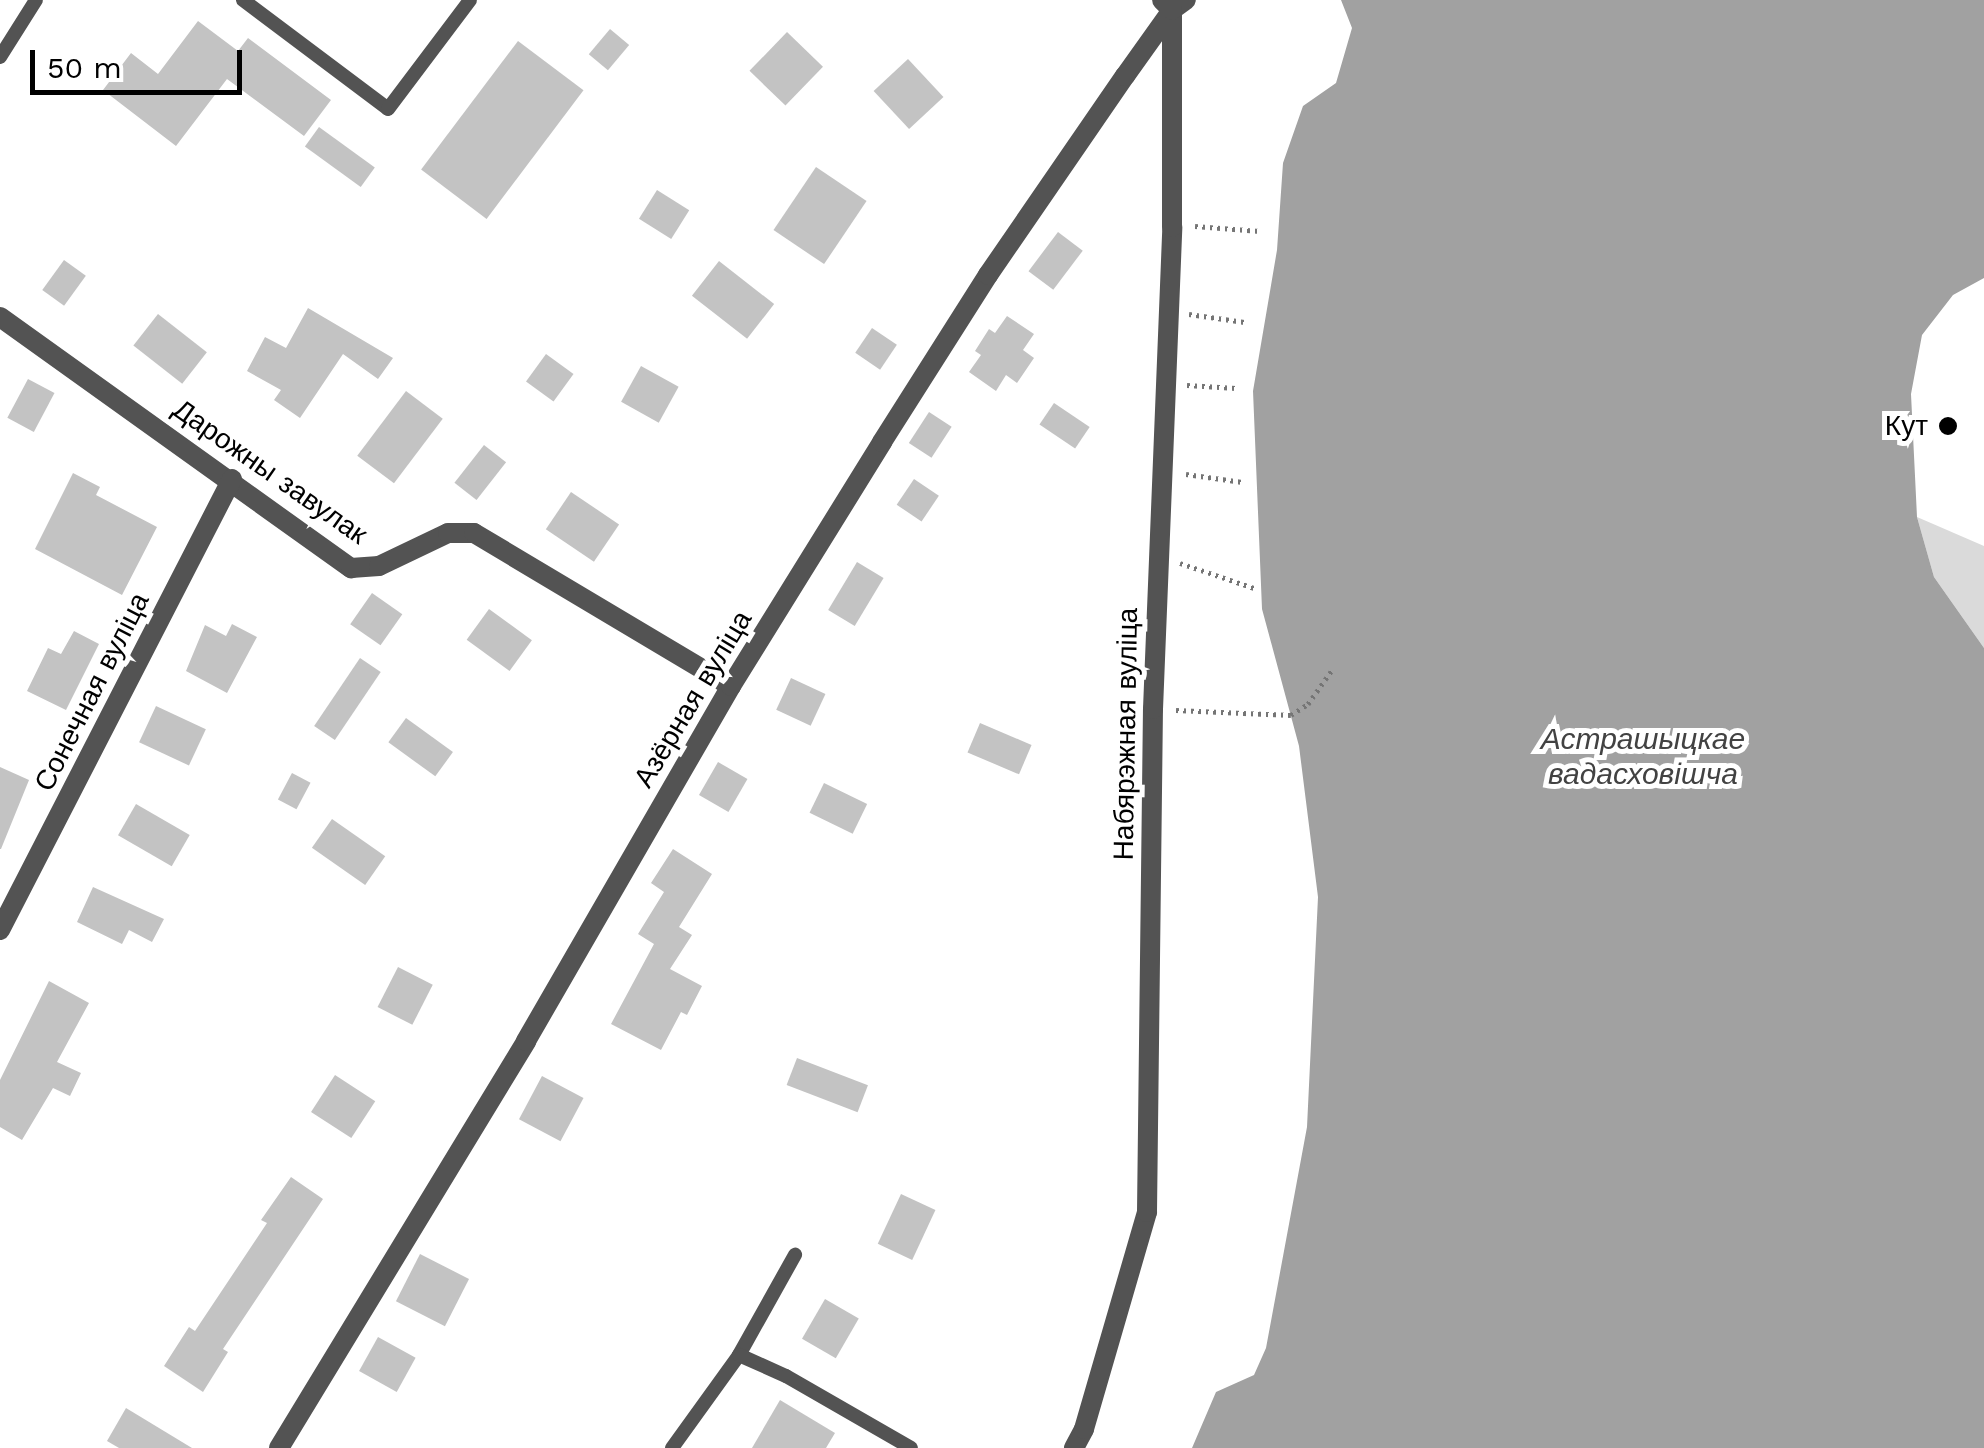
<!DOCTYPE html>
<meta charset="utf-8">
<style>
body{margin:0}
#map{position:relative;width:1984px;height:1448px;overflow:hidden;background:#fff;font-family:"Work Sans",sans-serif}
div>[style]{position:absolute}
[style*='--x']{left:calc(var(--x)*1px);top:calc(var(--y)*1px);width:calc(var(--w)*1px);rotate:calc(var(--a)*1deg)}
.green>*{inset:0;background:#dadada}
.water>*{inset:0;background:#a1a1a1}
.building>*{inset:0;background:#c3c3c3;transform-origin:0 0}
.path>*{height:5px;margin-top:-2.5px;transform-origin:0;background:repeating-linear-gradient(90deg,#757575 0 2.5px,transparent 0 7.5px)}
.service>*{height:14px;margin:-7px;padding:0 7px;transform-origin:7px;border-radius:7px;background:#535353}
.minor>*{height:20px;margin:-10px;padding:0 10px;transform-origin:10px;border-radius:10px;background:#535353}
.dots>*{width:28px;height:28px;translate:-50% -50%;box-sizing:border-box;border:5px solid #fff;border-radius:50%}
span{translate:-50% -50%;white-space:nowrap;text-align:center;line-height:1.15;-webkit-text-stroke:10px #fff;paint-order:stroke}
.poi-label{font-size:28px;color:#000}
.right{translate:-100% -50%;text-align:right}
.street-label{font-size:28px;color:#000}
.water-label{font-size:30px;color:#424242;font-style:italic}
.scale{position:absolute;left:30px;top:50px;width:212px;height:45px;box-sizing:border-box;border:5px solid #000;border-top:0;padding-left:12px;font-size:30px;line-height:35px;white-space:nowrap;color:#000;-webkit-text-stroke:8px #fff;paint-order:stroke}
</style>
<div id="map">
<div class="green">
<i style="clip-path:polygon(1917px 517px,1984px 546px,1984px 648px,1934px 577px)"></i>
</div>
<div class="water">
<i style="clip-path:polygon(1341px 0,1984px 0,1984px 278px,1953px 295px,1922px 335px,1911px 394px,1917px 517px,1934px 577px,1984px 648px,1984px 1448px,1192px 1448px,1216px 1392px,1254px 1375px,1266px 1348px,1307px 1127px,1318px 897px,1299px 746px,1262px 609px,1253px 391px,1277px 250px,1283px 163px,1303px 106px,1336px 83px,1352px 28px)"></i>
</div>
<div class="building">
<i style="clip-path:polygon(198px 21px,238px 51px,248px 38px,331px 100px,304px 136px,227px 79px,176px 146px,103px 90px,131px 53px,158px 74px)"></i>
<i style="left:610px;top:29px;width:25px;height:33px;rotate:40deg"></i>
<i style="left:787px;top:32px;width:50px;height:54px;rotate:44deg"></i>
<i style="left:518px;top:41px;width:82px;height:161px;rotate:37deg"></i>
<i style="left:908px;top:59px;width:52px;height:47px;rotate:47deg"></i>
<i style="left:319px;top:127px;width:69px;height:24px;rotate:36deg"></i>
<i style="left:816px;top:167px;width:61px;height:76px;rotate:34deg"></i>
<i style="left:657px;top:190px;width:38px;height:34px;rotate:32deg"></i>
<i style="left:1058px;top:232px;width:31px;height:49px;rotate:37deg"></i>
<i style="left:64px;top:260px;width:27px;height:37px;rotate:36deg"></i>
<i style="left:719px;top:261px;width:70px;height:44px;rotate:38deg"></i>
<i style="clip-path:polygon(308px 308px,393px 358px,378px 379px,343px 354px,300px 418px,274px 400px,281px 390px,247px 371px,265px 337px,286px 348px)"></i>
<i style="left:158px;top:314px;width:62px;height:40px;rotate:38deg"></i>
<i style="clip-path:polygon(1007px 316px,1034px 334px,1023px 350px,1034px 358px,1017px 383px,1006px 375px,996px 391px,969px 372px,981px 355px,975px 351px,989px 329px,995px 333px)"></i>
<i style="left:872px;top:328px;width:30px;height:30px;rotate:34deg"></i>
<i style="left:546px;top:354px;width:34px;height:34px;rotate:36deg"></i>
<i style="left:641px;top:366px;width:43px;height:41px;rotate:29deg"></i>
<i style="left:28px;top:379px;width:30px;height:44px;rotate:28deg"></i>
<i style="left:406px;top:391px;width:46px;height:81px;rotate:37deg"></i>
<i style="left:1054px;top:403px;width:43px;height:26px;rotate:34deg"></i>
<i style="left:929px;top:412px;width:27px;height:37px;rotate:33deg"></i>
<i style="left:484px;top:445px;width:28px;height:48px;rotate:38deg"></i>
<i style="clip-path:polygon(73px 473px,100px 487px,96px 495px,157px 527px,122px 595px,35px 549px)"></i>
<i style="left:914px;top:479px;width:30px;height:31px;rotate:34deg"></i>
<i style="left:571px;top:492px;width:58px;height:45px;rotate:34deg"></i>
<i style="left:857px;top:562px;width:31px;height:56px;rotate:31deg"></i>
<i style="left:372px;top:593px;width:37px;height:38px;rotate:35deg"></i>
<i style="left:489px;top:609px;width:53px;height:38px;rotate:36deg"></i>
<i style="clip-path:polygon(232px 624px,257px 637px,227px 693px,186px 671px,205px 625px,226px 636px)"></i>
<i style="clip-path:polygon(74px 631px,99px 644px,66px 710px,27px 691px,48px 648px,61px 654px)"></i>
<i style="left:360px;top:658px;width:25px;height:82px;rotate:34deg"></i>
<i style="left:791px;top:678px;width:38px;height:35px;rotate:25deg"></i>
<i style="left:156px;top:706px;width:55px;height:40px;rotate:25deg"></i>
<i style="left:406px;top:718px;width:58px;height:30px;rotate:36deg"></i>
<i style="left:980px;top:723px;width:56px;height:32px;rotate:23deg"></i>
<i style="left:718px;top:762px;width:34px;height:38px;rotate:30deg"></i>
<i style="clip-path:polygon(0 767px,29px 780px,1px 849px,0 849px)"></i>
<i style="left:292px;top:773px;width:21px;height:30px;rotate:28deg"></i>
<i style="left:824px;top:783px;width:48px;height:33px;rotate:26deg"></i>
<i style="left:136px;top:804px;width:62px;height:36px;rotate:30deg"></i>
<i style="left:332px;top:819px;width:65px;height:35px;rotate:35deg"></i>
<i style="clip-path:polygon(673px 849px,712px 874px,679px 927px,692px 935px,670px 969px,702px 986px,687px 1015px,681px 1012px,661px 1050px,611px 1024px,654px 944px,638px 934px,664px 892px,651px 883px)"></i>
<i style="clip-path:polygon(93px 887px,164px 919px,152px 942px,129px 930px,122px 944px,77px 922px)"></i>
<i style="left:398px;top:967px;width:39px;height:45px;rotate:27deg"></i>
<i style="clip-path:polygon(49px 981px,89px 1003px,57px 1062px,81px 1073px,70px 1096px,53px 1088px,22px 1140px,0 1127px,0 1080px)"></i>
<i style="left:797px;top:1058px;width:76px;height:29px;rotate:21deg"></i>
<i style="left:335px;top:1075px;width:48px;height:44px;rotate:33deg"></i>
<i style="left:542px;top:1076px;width:47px;height:49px;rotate:28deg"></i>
<i style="clip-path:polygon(291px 1177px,323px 1199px,223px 1349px,228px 1352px,203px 1392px,164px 1366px,189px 1327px,195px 1331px,267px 1223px,261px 1220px)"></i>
<i style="left:901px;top:1194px;width:38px;height:55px;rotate:25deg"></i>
<i style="left:420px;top:1254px;width:55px;height:53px;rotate:27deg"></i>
<i style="left:825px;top:1299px;width:39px;height:46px;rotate:30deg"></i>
<i style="left:378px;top:1337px;width:43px;height:39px;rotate:29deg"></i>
<i style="clip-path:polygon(780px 1400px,835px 1433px,826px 1448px,752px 1448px)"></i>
<i style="clip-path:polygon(126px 1408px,192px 1448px,119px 1448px,107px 1441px)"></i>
</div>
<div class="path">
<i style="--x:1195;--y:226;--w:65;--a:4.4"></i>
<i style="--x:1189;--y:314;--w:56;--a:8.3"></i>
<i style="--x:1187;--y:385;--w:49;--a:3.5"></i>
<i style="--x:1186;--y:474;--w:57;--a:8.1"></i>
<i style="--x:1180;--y:563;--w:81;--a:18.7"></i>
<i style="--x:1176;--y:710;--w:115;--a:2.5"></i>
<i style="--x:1291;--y:715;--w:20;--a:-33"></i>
<i style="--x:1308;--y:704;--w:42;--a:-54.8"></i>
</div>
<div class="service">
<i style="--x:243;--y:0;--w:181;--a:36.9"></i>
<i style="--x:388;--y:109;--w:136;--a:-53"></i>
<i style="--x:0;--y:57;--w:67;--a:-57.7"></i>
<i style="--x:739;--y:1355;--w:115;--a:-60.8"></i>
<i style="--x:672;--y:1448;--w:115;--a:-54.2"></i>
<i style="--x:739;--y:1355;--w:51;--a:24.1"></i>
<i style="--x:786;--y:1376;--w:144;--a:29.9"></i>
</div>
<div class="minor">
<i style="--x:0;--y:317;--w:432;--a:35.6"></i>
<i style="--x:351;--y:568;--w:28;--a:-4"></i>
<i style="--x:379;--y:566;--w:76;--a:-25.6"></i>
<i style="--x:448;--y:533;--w:26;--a:0"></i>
<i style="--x:474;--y:533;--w:299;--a:30.8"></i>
<i style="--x:0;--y:930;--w:507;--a:-62.78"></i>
<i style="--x:279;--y:1448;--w:476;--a:-58.7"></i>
<i style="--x:526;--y:1041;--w:410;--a:-60"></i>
<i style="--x:731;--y:686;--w:287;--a:-58.2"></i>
<i style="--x:882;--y:442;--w:198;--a:-57.6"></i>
<i style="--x:988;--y:275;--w:242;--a:-55.5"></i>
<i style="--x:1125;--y:76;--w:81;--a:-54.5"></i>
<i style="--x:1172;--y:10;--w:17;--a:-36"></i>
<i style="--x:1074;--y:1448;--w:21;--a:-62"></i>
<i style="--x:1084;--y:1429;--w:226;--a:-73.8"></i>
<i style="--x:1147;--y:1212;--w:503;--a:-89.32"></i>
<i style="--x:1153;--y:709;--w:482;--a:-87.7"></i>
<i style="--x:1172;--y:227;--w:217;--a:-90"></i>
<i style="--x:1172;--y:10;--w:14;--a:-135"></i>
</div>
<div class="dots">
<i style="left:1948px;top:426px;background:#000"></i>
</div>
<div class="poi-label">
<span class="right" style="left:1928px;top:426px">Кут</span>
</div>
<div class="street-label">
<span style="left:270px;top:472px;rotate:35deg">Дарожны завулак</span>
<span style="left:92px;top:692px;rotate:-63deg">Сонечная вуліца</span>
<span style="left:693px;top:699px;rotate:-59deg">Азёрная вуліца</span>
<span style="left:1126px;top:734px;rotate:-89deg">Набярэжная вуліца</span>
</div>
<div class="water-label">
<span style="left:1643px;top:756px">Астрашыцкае<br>вадасховішча</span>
</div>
<div class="scale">50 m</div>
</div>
